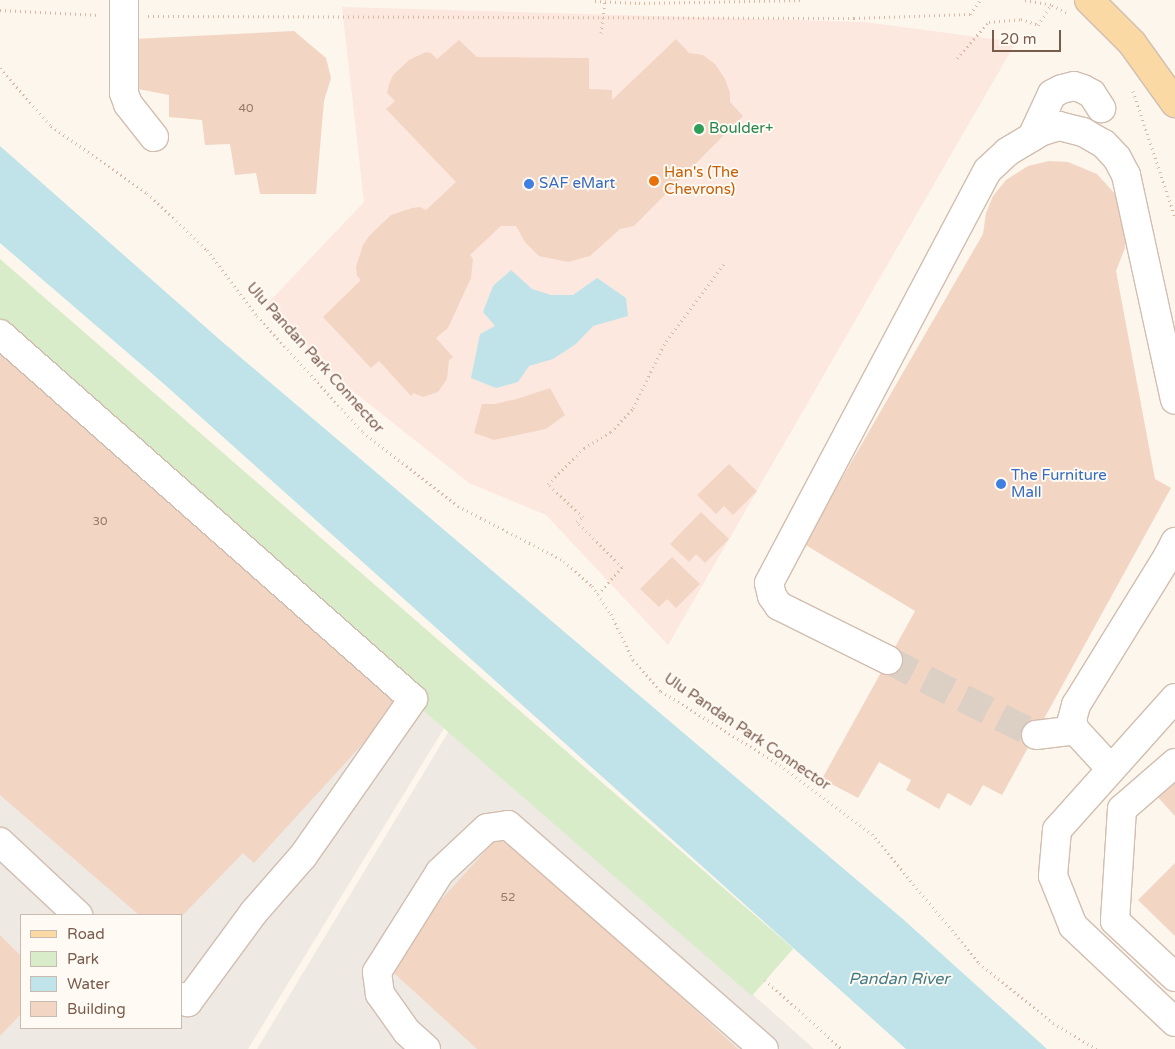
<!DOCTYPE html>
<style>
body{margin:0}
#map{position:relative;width:1175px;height:1049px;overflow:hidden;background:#fdf6ec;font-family:"Varela Round",sans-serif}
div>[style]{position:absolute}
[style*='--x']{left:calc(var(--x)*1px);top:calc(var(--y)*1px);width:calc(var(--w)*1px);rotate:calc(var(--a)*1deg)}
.commercial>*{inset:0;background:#fde8e0}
.industrial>*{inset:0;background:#efe9e4}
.green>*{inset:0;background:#d8ecc9;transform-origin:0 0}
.water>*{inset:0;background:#bfe3e8}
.building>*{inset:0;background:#f3d5c3}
.minor-tunnel>*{height:28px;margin-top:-14px;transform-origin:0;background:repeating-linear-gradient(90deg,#dcd0c4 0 28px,transparent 0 42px)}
.path>*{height:3px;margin-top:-1.5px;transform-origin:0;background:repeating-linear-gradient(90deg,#d9b8a5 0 1px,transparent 0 5px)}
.roads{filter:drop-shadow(1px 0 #d1beb0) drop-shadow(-1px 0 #d1beb0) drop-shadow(0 1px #d1beb0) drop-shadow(0 -1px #d1beb0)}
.minor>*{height:28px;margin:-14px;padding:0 14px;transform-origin:14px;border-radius:14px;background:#fff}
.major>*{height:28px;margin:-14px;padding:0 14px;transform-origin:14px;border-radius:14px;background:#fbd9a5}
.dots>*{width:14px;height:14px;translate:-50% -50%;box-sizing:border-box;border:2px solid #fffaf3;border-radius:50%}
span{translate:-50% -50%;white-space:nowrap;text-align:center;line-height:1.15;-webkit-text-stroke:4px #fffaf3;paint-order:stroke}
.number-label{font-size:12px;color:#987a6a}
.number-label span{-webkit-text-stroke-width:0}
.leisure-label{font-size:15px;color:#27864d}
.left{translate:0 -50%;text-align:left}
.food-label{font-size:15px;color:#c56008}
.shop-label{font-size:15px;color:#366cbe}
.street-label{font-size:15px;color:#7a5c4d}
.water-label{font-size:16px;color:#437c86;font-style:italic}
.legend{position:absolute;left:20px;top:914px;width:162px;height:115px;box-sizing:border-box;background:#fffaf3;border:1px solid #cabbb1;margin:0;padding:6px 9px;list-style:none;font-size:15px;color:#7a5c4d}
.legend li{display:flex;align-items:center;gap:10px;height:25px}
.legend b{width:25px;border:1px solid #cabbb1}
.scale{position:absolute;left:992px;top:30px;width:69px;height:22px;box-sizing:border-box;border:2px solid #7a5c4d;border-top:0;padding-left:6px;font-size:15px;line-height:18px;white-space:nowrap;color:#7a5c4d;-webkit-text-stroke:4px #fffaf3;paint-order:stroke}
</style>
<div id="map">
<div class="commercial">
<i style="clip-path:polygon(342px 7px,864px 22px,1016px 42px,668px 645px,546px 515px,469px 483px,335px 377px,268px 303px,364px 202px)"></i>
</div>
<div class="industrial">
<i style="clip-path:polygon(evenodd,0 329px,446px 725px,248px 1049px,0 1049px,0 329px,21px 915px,181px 915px,181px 1028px,21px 1028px,21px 915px)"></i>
<i style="clip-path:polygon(452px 726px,814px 1049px,257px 1049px)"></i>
</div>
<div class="green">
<i style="left:0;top:259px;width:1051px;height:63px;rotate:41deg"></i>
</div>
<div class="water">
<i style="clip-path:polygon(0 146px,219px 339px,904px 920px,1047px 1049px,906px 1049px,164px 384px,0 243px)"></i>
<i style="clip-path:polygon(511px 270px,532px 289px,551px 295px,573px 295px,597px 278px,626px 298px,628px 316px,593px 326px,576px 344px,553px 359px,529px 366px,518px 382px,496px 388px,471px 378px,480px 334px,495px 326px,483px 312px,493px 286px)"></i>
</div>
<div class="building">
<i style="clip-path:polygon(294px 31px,326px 58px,331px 78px,324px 101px,316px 194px,260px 194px,256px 173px,235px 175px,230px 144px,205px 145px,202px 120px,169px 117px,169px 95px,138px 89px,133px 39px)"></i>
<i style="clip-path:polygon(676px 39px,689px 53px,703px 55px,715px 64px,725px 79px,730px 93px,730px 102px,743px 116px,634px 226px,620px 229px,590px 256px,568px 262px,539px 256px,525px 242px,516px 226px,501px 226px,470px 255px,473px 259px,471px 278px,448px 328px,436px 338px,453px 357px,449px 360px,447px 379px,438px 392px,423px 397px,413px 393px,411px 396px,379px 361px,371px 368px,323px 317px,361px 280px,357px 276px,356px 267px,363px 245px,369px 236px,391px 215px,412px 208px,420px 207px,426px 210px,456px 182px,386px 109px,395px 101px,387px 93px,389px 84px,393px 75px,409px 60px,426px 52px,431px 53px,437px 59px,459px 40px,477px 57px,589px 58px,589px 89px,612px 90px,612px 100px)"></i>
<i style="clip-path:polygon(1049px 161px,1068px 162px,1097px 174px,1116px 195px,1126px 223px,1125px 248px,1116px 271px,1155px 479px,1171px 488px,1002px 795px,983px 785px,971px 806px,948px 793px,939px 809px,906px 790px,911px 780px,879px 762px,858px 798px,822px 779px,915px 611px,804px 544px,983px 234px,986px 213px,993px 196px,1006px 180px,1028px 166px)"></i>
<i style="clip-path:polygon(0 342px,401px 702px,254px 863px,243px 853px,181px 917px,139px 915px,0 795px)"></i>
<i style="clip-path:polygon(550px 388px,565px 415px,546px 429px,494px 440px,474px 433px,482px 404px,495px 404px,520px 398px)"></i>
<i style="clip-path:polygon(729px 464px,757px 491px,733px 515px,724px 506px,716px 514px,697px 495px)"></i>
<i style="clip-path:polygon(701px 512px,729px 539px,705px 563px,696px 554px,689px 562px,670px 544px)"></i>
<i style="clip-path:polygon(672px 557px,700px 584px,676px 608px,667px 599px,659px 607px,640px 589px)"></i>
<i style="clip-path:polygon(1175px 778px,1175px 816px,1155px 794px)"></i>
<i style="clip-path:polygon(502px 833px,738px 1049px,477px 1049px,383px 963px)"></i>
<i style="clip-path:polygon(1175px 863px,1175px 936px,1138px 900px)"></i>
<i style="clip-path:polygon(0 935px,21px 956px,21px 1014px,0 1036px)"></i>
</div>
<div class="minor-tunnel">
<i style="--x:888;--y:660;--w:166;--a:26.9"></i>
</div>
<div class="path">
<i style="--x:1025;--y:0;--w:27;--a:10"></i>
<i style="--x:1052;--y:5;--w:17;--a:28"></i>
<i style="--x:595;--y:1;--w:44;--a:2.6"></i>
<i style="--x:639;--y:3;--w:165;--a:-1"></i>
<i style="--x:0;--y:10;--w:100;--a:2.9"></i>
<i style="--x:148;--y:16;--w:706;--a:0.16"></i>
<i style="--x:854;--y:18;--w:116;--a:-2"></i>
<i style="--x:970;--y:14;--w:17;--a:-54"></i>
<i style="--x:601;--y:33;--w:31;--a:-83"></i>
<i style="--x:957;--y:58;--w:48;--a:-48.4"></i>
<i style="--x:989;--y:22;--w:32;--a:-5"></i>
<i style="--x:1021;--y:19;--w:18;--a:19"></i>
<i style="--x:1038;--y:25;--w:24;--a:-57"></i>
<i style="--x:0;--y:68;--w:77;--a:48.7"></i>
<i style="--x:51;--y:126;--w:117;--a:34.9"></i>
<i style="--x:147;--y:193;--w:83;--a:43.5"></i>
<i style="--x:207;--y:250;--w:83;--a:52.9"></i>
<i style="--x:257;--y:316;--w:157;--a:47.6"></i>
<i style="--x:363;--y:432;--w:120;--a:37.9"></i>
<i style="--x:458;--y:506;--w:119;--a:27.4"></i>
<i style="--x:564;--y:561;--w:38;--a:42"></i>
<i style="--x:592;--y:586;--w:34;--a:56"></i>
<i style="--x:611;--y:614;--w:51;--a:64.4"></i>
<i style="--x:633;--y:660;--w:42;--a:47.9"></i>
<i style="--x:661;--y:691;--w:140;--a:31.9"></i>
<i style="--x:780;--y:765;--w:115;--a:36.9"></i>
<i style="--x:872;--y:834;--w:168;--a:50.3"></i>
<i style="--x:979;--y:963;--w:95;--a:39"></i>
<i style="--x:1053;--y:1023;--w:51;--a:30.6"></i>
<i style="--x:1133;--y:91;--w:133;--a:71.6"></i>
<i style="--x:598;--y:594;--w:36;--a:-48"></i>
<i style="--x:622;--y:567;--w:64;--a:-135"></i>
<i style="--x:577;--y:522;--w:8;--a:-40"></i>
<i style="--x:583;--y:517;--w:48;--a:-136.7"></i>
<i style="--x:548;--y:484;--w:51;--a:-45"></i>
<i style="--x:584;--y:448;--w:31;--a:-31"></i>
<i style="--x:611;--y:432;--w:33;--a:-47"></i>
<i style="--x:633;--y:408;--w:75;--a:-63.8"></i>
<i style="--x:666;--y:341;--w:99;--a:-53.2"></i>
<i style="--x:765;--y:980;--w:103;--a:41.9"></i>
</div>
<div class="roads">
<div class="minor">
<i style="--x:124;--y:0;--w:93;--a:90"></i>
<i style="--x:124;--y:93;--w:12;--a:70"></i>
<i style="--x:128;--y:104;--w:42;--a:51.8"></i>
<i style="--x:1032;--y:137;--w:47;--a:-65.1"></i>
<i style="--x:1052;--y:94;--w:11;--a:-27"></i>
<i style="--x:1062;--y:89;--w:12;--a:-14"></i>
<i style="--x:1074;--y:86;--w:9;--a:18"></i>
<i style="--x:1083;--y:89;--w:10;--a:29"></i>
<i style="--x:1092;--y:94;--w:17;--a:57"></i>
<i style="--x:0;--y:334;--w:551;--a:41.47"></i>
<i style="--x:413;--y:699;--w:192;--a:125"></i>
<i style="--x:303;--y:856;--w:74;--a:131.2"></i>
<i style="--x:254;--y:912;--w:112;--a:126.3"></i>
<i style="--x:188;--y:1002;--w:9;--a:-144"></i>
<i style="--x:888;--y:660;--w:122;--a:-153.6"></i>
<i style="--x:779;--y:606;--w:12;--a:-125"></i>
<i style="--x:772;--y:596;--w:13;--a:-103"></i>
<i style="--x:769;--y:583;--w:467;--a:-62.1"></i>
<i style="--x:988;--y:170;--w:26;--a:-43"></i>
<i style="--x:1007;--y:152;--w:39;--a:-31"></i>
<i style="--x:1040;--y:132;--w:20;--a:-18"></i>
<i style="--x:1059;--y:126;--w:25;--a:14"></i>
<i style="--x:1083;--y:132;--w:24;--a:30"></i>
<i style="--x:1104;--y:144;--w:19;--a:47"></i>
<i style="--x:1117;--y:158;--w:19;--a:62"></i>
<i style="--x:1126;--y:175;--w:230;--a:77.7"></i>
<i style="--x:1175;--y:698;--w:177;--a:131.8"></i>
<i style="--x:1057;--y:830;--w:46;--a:95"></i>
<i style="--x:1053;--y:876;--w:54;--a:68.2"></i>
<i style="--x:1073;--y:926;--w:140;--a:43.3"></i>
<i style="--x:1036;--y:735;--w:39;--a:-7"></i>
<i style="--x:1175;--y:763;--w:70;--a:139"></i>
<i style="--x:1122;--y:809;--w:112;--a:93.6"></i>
<i style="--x:1115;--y:921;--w:82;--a:43"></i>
<i style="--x:1111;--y:769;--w:53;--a:-132.7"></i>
<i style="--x:1075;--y:730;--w:10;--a:-107"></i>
<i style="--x:1072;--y:720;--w:16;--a:-75"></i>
<i style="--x:1076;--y:705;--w:175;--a:-58.3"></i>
<i style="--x:1168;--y:556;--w:16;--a:-63"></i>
<i style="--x:0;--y:842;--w:107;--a:43.1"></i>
<i style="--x:426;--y:1049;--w:25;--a:-138"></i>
<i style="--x:407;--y:1032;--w:47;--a:-125.4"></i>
<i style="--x:380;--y:994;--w:22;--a:-98"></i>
<i style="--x:377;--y:972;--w:118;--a:-57.8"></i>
<i style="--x:440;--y:872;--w:64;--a:-43.1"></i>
<i style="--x:487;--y:828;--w:21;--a:-8"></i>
<i style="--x:508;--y:825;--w:340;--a:41.2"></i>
</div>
<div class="major">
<i style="--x:1089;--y:0;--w:61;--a:45"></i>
<i style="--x:1132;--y:43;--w:74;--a:54.4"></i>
</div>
</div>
<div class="dots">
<i style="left:699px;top:129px;background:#2e9e5b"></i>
<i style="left:654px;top:181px;background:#e8710a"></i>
<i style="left:529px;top:184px;background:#3f7fe0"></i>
<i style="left:1001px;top:484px;background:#3f7fe0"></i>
</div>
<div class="number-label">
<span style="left:246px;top:109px">40</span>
<span style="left:100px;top:522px">30</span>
<span style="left:508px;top:898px">52</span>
</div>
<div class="leisure-label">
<span class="left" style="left:709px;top:129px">Boulder+</span>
</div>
<div class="food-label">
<span class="left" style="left:664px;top:181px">Han's (The<br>Chevrons)</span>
</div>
<div class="shop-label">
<span class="left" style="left:539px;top:184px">SAF eMart</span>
<span class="left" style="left:1011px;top:484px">The Furniture<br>Mall</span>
</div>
<div class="street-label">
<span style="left:315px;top:358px;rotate:48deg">Ulu Pandan Park Connector</span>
<span style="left:747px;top:732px;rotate:34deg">Ulu Pandan Park Connector</span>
</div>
<div class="water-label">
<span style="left:899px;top:979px">Pandan River</span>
</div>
<ul class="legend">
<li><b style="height:6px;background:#fbd9a5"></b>Road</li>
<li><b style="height:14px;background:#d8ecc9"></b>Park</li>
<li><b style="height:14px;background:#bfe3e8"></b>Water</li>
<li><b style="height:14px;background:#f3d5c3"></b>Building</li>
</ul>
<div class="scale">20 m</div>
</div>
